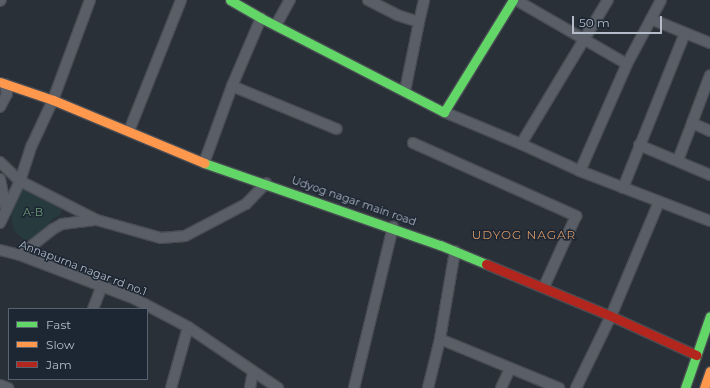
<!DOCTYPE html>
<style>
body{margin:0}
#map{position:relative;width:710px;height:388px;overflow:hidden;background:#2a3038;font-family:Montserrat,sans-serif}
div>[style]{position:absolute}
[style*='--x']{left:calc(var(--x)*1px);top:calc(var(--y)*1px);width:calc(var(--w)*1px);rotate:calc(var(--a)*1deg)}
.green>*{inset:0;background:#273a3e}
.roads{filter:drop-shadow(1px 0 #484c53) drop-shadow(-1px 0 #484c53) drop-shadow(0 1px #484c53) drop-shadow(0 -1px #484c53)}
.street>*{height:10px;margin:-5px;padding:0 5px;transform-origin:5px;border-radius:5px;background:#5a5e66}
.fast>*{height:9px;margin:-4.5px;padding:0 4.5px;transform-origin:4.5px;border-radius:4.5px;background:#63d668}
.slow>*{height:9px;margin:-4.5px;padding:0 4.5px;transform-origin:4.5px;border-radius:4.5px;background:#ff974d}
.jam>*{height:9px;margin:-4.5px;padding:0 4.5px;transform-origin:4.5px;border-radius:4.5px;background:#b3261e}
span{translate:-50% -50%;white-space:nowrap;text-align:center;line-height:1.15;-webkit-text-stroke:3px #1d2633;paint-order:stroke}
.street-label{font-size:11px;color:#b4bcc9}
.park-label{font-size:11px;color:#6b9a76}
.neighbourhood-label{font-size:12px;color:#d59563;letter-spacing:1px}
.legend{position:absolute;left:8px;top:308px;width:140px;height:72px;box-sizing:border-box;background:#1d2633;border:1px solid #59626f;margin:0;padding:5px 7px;list-style:none;font-size:12px;color:#b4bcc9}
.legend li{display:flex;align-items:center;gap:8px;height:20px}
.legend b{width:20px;border:1px solid #59626f}
.scale{position:absolute;left:572px;top:16px;width:90px;height:18px;box-sizing:border-box;border:2px solid #b4bcc9;border-top:0;padding-left:5px;font-size:12px;line-height:14px;white-space:nowrap;color:#b4bcc9;-webkit-text-stroke:3px #1d2633;paint-order:stroke}
</style>
<div id="map">
<div class="green">
<i style="clip-path:polygon(24px 184px,60px 203px,62px 209px,60px 215px,53px 219px,40px 233px,31px 239px,24px 240px,14px 231px,12px 220px,12px 207px)"></i>
</div>
<div class="roads">
<div class="street">
<i style="--x:368;--y:0;--w:33;--a:27"></i>
<i style="--x:397;--y:15;--w:23;--a:18"></i>
<i style="--x:419;--y:22;--w:23;--a:-77"></i>
<i style="--x:516;--y:0;--w:128;--a:30"></i>
<i style="--x:627;--y:64;--w:51;--a:-61.9"></i>
<i style="--x:651;--y:19;--w:64;--a:22.1"></i>
<i style="--x:0;--y:1;--w:1;--a:-45"></i>
<i style="--x:651;--y:19;--w:21;--a:-62"></i>
<i style="--x:276;--y:25;--w:29;--a:-61"></i>
<i style="--x:232;--y:86;--w:113;--a:22.3"></i>
<i style="--x:405;--y:91;--w:70;--a:-78.5"></i>
<i style="--x:0;--y:107;--w:15;--a:-62"></i>
<i style="--x:7;--y:94;--w:10;--a:-101"></i>
<i style="--x:444;--y:112;--w:83;--a:22.6"></i>
<i style="--x:521;--y:144;--w:65;--a:24.6"></i>
<i style="--x:580;--y:171;--w:139;--a:21"></i>
<i style="--x:692;--y:123;--w:51;--a:-69.4"></i>
<i style="--x:129;--y:131;--w:141;--a:-68.3"></i>
<i style="--x:413;--y:143;--w:179;--a:24.1"></i>
<i style="--x:576;--y:216;--w:78;--a:114.3"></i>
<i style="--x:521;--y:144;--w:168;--a:-58.9"></i>
<i style="--x:639;--y:145;--w:77;--a:22.9"></i>
<i style="--x:678;--y:160;--w:40;--a:-69"></i>
<i style="--x:692;--y:123;--w:20;--a:24"></i>
<i style="--x:0;--y:162;--w:28;--a:44"></i>
<i style="--x:20;--y:181;--w:38;--a:-72"></i>
<i style="--x:32;--y:145;--w:50;--a:-65"></i>
<i style="--x:53;--y:100;--w:107;--a:-69.7"></i>
<i style="--x:204;--y:163;--w:82;--a:-70"></i>
<i style="--x:232;--y:86;--w:74;--a:-66.9"></i>
<i style="--x:580;--y:171;--w:117;--a:-66.3"></i>
<i style="--x:0;--y:179;--w:32;--a:79"></i>
<i style="--x:623;--y:188;--w:167;--a:-68.2"></i>
<i style="--x:0;--y:223;--w:47;--a:-64.5"></i>
<i style="--x:20;--y:181;--w:86;--a:26.9"></i>
<i style="--x:97;--y:220;--w:66;--a:15.7"></i>
<i style="--x:161;--y:238;--w:24;--a:-5"></i>
<i style="--x:185;--y:236;--w:69;--a:-27.7"></i>
<i style="--x:246;--y:204;--w:29;--a:-46"></i>
<i style="--x:0;--y:250;--w:21;--a:14"></i>
<i style="--x:20;--y:255;--w:123;--a:20.9"></i>
<i style="--x:135;--y:299;--w:60;--a:27.8"></i>
<i style="--x:188;--y:327;--w:109;--a:34.1"></i>
<i style="--x:455;--y:251;--w:89;--a:99.7"></i>
<i style="--x:440;--y:339;--w:129;--a:22.4"></i>
<i style="--x:20;--y:255;--w:42;--a:-38.2"></i>
<i style="--x:53;--y:229;--w:10;--a:-29"></i>
<i style="--x:62;--y:224;--w:33;--a:-7"></i>
<i style="--x:93;--y:309;--w:25;--a:-69"></i>
<i style="--x:0;--y:385;--w:9;--a:21"></i>
<i style="--x:171;--y:388;--w:63;--a:-74.4"></i>
<i style="--x:250;--y:388;--w:17;--a:-80"></i>
<i style="--x:354;--y:388;--w:166;--a:-76.4"></i>
<i style="--x:428;--y:388;--w:50;--a:-76.2"></i>
<i style="--x:501;--y:388;--w:21;--a:-65"></i>
<i style="--x:576;--y:388;--w:80;--a:-64.1"></i>
<i style="--x:611;--y:316;--w:124;--a:-67.2"></i>
</div>
<div class="fast">
<i style="--x:230;--y:0;--w:36;--a:30"></i>
<i style="--x:261;--y:18;--w:206;--a:27.2"></i>
<i style="--x:444;--y:112;--w:132;--a:-58.4"></i>
<i style="--x:204;--y:163;--w:250;--a:19.2"></i>
<i style="--x:440;--y:245;--w:50;--a:22.4"></i>
<i style="--x:685;--y:388;--w:76;--a:-70.9"></i>
</div>
<div class="slow">
<i style="--x:0;--y:82;--w:56;--a:18.8"></i>
<i style="--x:53;--y:100;--w:164;--a:22.6"></i>
<i style="--x:704;--y:388;--w:18;--a:-71"></i>
</div>
<div class="jam">
<i style="--x:486;--y:264;--w:135;--a:22.6"></i>
<i style="--x:611;--y:316;--w:94;--a:24.6"></i>
</div>
</div>
<div class="street-label">
<span style="left:354px;top:201px;rotate:19deg">Udyog nagar main road</span>
<span style="left:83px;top:268px;rotate:21deg">Annapurna nagar rd no.1</span>
</div>
<div class="park-label">
<span style="left:33px;top:212px">A-B</span>
</div>
<div class="neighbourhood-label">
<span style="left:524px;top:235px">UDYOG NAGAR</span>
</div>
<ul class="legend">
<li><b style="height:5px;background:#63d668"></b>Fast</li>
<li><b style="height:5px;background:#ff974d"></b>Slow</li>
<li><b style="height:5px;background:#b3261e"></b>Jam</li>
</ul>
<div class="scale">50 m</div>
</div>
